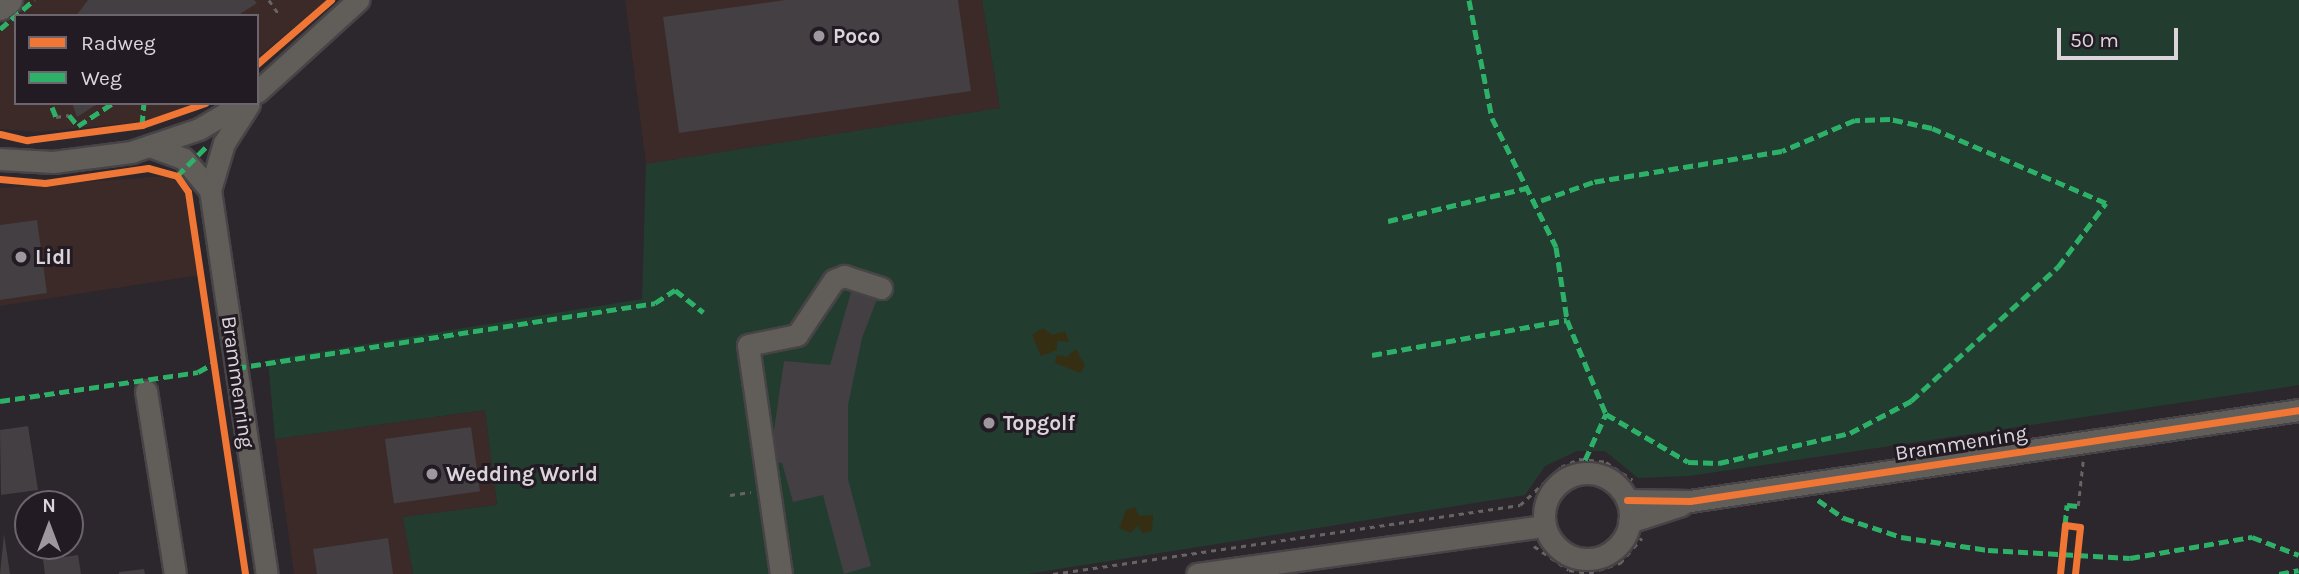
<!DOCTYPE html>
<style>
body{margin:0}
#map{position:relative;width:2299px;height:574px;overflow:hidden;background:#2c272c;font-family:Karla,sans-serif}
div>[style]{position:absolute}
[style*='--x']{left:calc(var(--x)*1px);top:calc(var(--y)*1px);width:calc(var(--w)*1px);rotate:calc(var(--a)*1deg)}
.commercial>*{inset:0;background:#3b2a28}
.green>*{inset:0;background:#233c30}
.sand>*{inset:0;background:#362e12}
.building>*{inset:0;background:#433f43;transform-origin:0 0}
.path>*{height:2.5px;margin-top:-1.25px;transform-origin:0;background:repeating-linear-gradient(90deg,#686462 0 5px,transparent 0 10px)}
.roads{filter:drop-shadow(2px 0 #474447) drop-shadow(-2px 0 #474447) drop-shadow(0 2px #474447) drop-shadow(0 -2px #474447)}
.minor>*{height:21px;margin:-10.5px;padding:0 10.5px;transform-origin:10.5px;border-radius:10.5px;background:#615d58}
.minor>.ring{margin:-10.5px;padding:0;box-sizing:content-box;background:none;border:21px solid #615d58;border-radius:50%}
.major>*{height:28px;margin:-14px;padding:0 14px;transform-origin:14px;border-radius:14px;background:#625e5a}
.quiet>*{height:5px;margin-top:-2.5px;transform-origin:0;background:repeating-linear-gradient(90deg,#2db169 0 10px,transparent 0 15px)}
.cycleway>*{height:7px;margin:-3.5px;padding:0 3.5px;transform-origin:3.5px;border-radius:3.5px;background:#f07635}
.dots>*{width:19px;height:19px;translate:-50% -50%;box-sizing:border-box;border:4px solid #231b24;border-radius:50%}
span{translate:-50% -50%;white-space:nowrap;text-align:center;line-height:1.15;-webkit-text-stroke:6px #231b24;paint-order:stroke}
.poi-label{font-size:21px;color:#dbd5db;font-weight:700}
.left{translate:0 -50%;text-align:left}
.street-label{font-size:21px;color:#dbd5db}
.legend{position:absolute;left:14px;top:14px;width:245px;height:91px;box-sizing:border-box;background:#231b24;border:2px solid #6d656d;margin:0;padding:9px 12px;list-style:none;font-size:21px;color:#dbd5db}
.legend li{display:flex;align-items:center;gap:14px;height:35px}
.legend b{width:35px;border:2px solid #6d656d}
.north{position:absolute;left:14px;top:490px;width:70px;height:70px;box-sizing:border-box;background:#231b24;border:2px solid #6d656d;border-radius:50%;rotate:0deg;font-size:19px;font-weight:700;line-height:28px;text-align:center;color:#dbd5db}
.north::after{content:'';display:block;margin:auto;width:24px;height:32px;background:#9e989e;clip-path:polygon(50% 0,100% 100%,50% 72%,0 100%)}
.scale{position:absolute;left:2057px;top:28px;width:121px;height:32px;box-sizing:border-box;border:4px solid #dbd5db;border-top:0;padding-left:9px;font-size:21px;line-height:24px;white-space:nowrap;color:#dbd5db;-webkit-text-stroke:5px #231b24;paint-order:stroke}
</style>
<div id="map">
<div class="commercial">
<i style="clip-path:polygon(0 0,327px 0,257px 58px,257px 16px,16px 16px,16px 103px,199px 103px,151px 121px,37px 132px,0 129px)"></i>
<i style="clip-path:polygon(625px 0,982px 0,1000px 108px,646px 164px)"></i>
<i style="clip-path:polygon(168px 176px,183px 186px,200px 275px,0 306px,0 188px)"></i>
<i style="clip-path:polygon(485px 410px,497px 505px,403px 517px,413px 574px,294px 574px,275px 439px)"></i>
</div>
<div class="green">
<i style="clip-path:polygon(982px 0,2299px 0,2299px 385px,1689px 476px,1638px 478px,1605px 451px,1577px 451px,1545px 466px,1525px 495px,1027px 574px,413px 574px,403px 517px,497px 505px,485px 410px,275px 439px,268px 360px,642px 299px,646px 164px,1000px 108px)"></i>
</div>
<div class="sand">
<i style="clip-path:polygon(1043px 328px,1052px 335px,1065px 331px,1069px 342px,1057px 341px,1057px 350px,1041px 356px,1032px 335px)"></i>
<i style="clip-path:polygon(1076px 349px,1085px 366px,1080px 373px,1055px 363px,1057px 355px,1067px 357px)"></i>
<i style="clip-path:polygon(1135px 507px,1139px 516px,1153px 515px,1152px 531px,1142px 533px,1138px 525px,1131px 533px,1119px 528px,1126px 510px)"></i>
</div>
<div class="building">
<i style="clip-path:polygon(88px 0,254px 0,257px 3px,237px 16px,76px 16px)"></i>
<i style="clip-path:polygon(785px 0,958px 0,971px 91px,679px 133px,663px 17px)"></i>
<i style="clip-path:polygon(72px 103px,99px 103px,77px 117px)"></i>
<i style="clip-path:polygon(37px 220px,47px 293px,0 300px,0 225px)"></i>
<i style="clip-path:polygon(854px 282px,879px 294px,862px 338px,848px 405px,848px 479px,871px 566px,844px 574px,823px 495px,793px 502px,782px 463px,774px 462px,774px 430px,784px 361px,830px 365px)"></i>
<i style="clip-path:polygon(28px 426px,38px 490px,1px 495px,0 430px)"></i>
<i style="left:471px;top:427px;width:65px;height:87px;rotate:82deg"></i>
<i style="clip-path:polygon(4px 534px,10px 574px,0 574px)"></i>
<i style="clip-path:polygon(388px 538px,393px 574px,317px 574px,313px 549px)"></i>
<i style="clip-path:polygon(78px 555px,81px 574px,45px 574px,43px 560px)"></i>
<i style="clip-path:polygon(144px 569px,145px 574px,119px 574px,119px 572px)"></i>
</div>
<div class="path">
<i style="--x:269;--y:0;--w:16;--a:55"></i>
<i style="--x:56;--y:117;--w:13;--a:-9"></i>
<i style="--x:730;--y:495;--w:21;--a:-8"></i>
<i style="--x:2078;--y:506;--w:45;--a:-83.7"></i>
<i style="--x:1534;--y:546;--w:42;--a:34.4"></i>
<i style="--x:1569;--y:570;--w:20;--a:9"></i>
<i style="--x:1589;--y:573;--w:33;--a:-18"></i>
<i style="--x:1620;--y:563;--w:33;--a:-49"></i>
<i style="--x:1053;--y:574;--w:472;--a:-8.4"></i>
<i style="--x:1520;--y:505;--w:56;--a:-42.8"></i>
<i style="--x:1561;--y:467;--w:20;--a:-24"></i>
<i style="--x:1579;--y:459;--w:27;--a:6"></i>
<i style="--x:1606;--y:462;--w:32;--a:34"></i>
</div>
<div class="roads">
<div class="minor">
<i style="--x:257;--y:92;--w:137;--a:-42.3"></i>
<i style="--x:149;--y:146;--w:37;--a:20"></i>
<i style="--x:184;--y:159;--w:40;--a:50"></i>
<i style="--x:210;--y:190;--w:388;--a:81.6"></i>
<i style="--x:0;--y:159;--w:53;--a:3.2"></i>
<i style="--x:53;--y:162;--w:79;--a:-7.3"></i>
<i style="--x:131;--y:152;--w:72;--a:-18.7"></i>
<i style="--x:199;--y:129;--w:51;--a:-30.6"></i>
<i style="--x:210;--y:190;--w:49;--a:-73.4"></i>
<i style="--x:224;--y:143;--w:46;--a:-57.3"></i>
<i style="--x:146;--y:391;--w:185;--a:81"></i>
<i class="ring" style="left:1544px;top:473px;width:65px;height:65px"></i>
<i style="--x:1627;--y:500;--w:63;--a:0.9"></i>
<i style="--x:1690;--y:501;--w:616;--a:-8.5"></i>
<i style="--x:1629;--y:522;--w:55;--a:-18.1"></i>
<i style="--x:781;--y:574;--w:231;--a:-98.2"></i>
<i style="--x:748;--y:345;--w:50;--a:-11.5"></i>
<i style="--x:797;--y:335;--w:66;--a:-56.1"></i>
<i style="--x:834;--y:280;--w:11;--a:-22"></i>
<i style="--x:844;--y:276;--w:39;--a:18"></i>
<i style="--x:1197;--y:574;--w:351;--a:-7.9"></i>
</div>
<div class="major">
<i style="--x:0;--y:6;--w:10;--a:-37"></i>
</div>
</div>
<div class="quiet">
<i style="--x:1469;--y:0;--w:120;--a:79"></i>
<i style="--x:1492;--y:118;--w:144;--a:63.6"></i>
<i style="--x:1556;--y:247;--w:74;--a:81.4"></i>
<i style="--x:1567;--y:320;--w:102;--a:67.5"></i>
<i style="--x:1606;--y:414;--w:95;--a:30.3"></i>
<i style="--x:1688;--y:462;--w:31;--a:2"></i>
<i style="--x:1719;--y:463;--w:134;--a:-12.9"></i>
<i style="--x:1850;--y:433;--w:69;--a:-27.7"></i>
<i style="--x:1911;--y:401;--w:199;--a:-42.4"></i>
<i style="--x:2058;--y:267;--w:80;--a:-53.1"></i>
<i style="--x:2106;--y:203;--w:189;--a:-156.7"></i>
<i style="--x:1932;--y:128;--w:43;--a:-167.9"></i>
<i style="--x:1890;--y:119;--w:35;--a:178"></i>
<i style="--x:1855;--y:120;--w:79;--a:157"></i>
<i style="--x:1782;--y:151;--w:192;--a:170.7"></i>
<i style="--x:1593;--y:182;--w:63;--a:160.4"></i>
<i style="--x:0;--y:29;--w:45;--a:-40.5"></i>
<i style="--x:52;--y:107;--w:11;--a:68"></i>
<i style="--x:69;--y:115;--w:14;--a:51"></i>
<i style="--x:78;--y:126;--w:42;--a:-33.3"></i>
<i style="--x:142;--y:125;--w:22;--a:-85"></i>
<i style="--x:177;--y:176;--w:42;--a:-45"></i>
<i style="--x:1388;--y:221;--w:143;--a:-13.4"></i>
<i style="--x:1372;--y:355;--w:198;--a:-10.2"></i>
<i style="--x:236;--y:368;--w:424;--a:-8.8"></i>
<i style="--x:655;--y:303;--w:24;--a:-33"></i>
<i style="--x:675;--y:290;--w:36;--a:38"></i>
<i style="--x:0;--y:401;--w:200;--a:-8.3"></i>
<i style="--x:198;--y:372;--w:18;--a:-29"></i>
<i style="--x:1585;--y:460;--w:51;--a:-65.5"></i>
<i style="--x:1818;--y:500;--w:32;--a:35"></i>
<i style="--x:1844;--y:518;--w:60;--a:18.4"></i>
<i style="--x:1901;--y:537;--w:88;--a:8.5"></i>
<i style="--x:1988;--y:550;--w:142;--a:3.2"></i>
<i style="--x:2130;--y:558;--w:124;--a:-9.8"></i>
<i style="--x:2252;--y:537;--w:50;--a:21"></i>
<i style="--x:2065;--y:525;--w:20;--a:-84"></i>
<i style="--x:2067;--y:505;--w:11;--a:5"></i>
<i style="--x:2279;--y:574;--w:20;--a:-11"></i>
</div>
<div class="cycleway">
<i style="--x:257;--y:64;--w:98;--a:-40.9"></i>
<i style="--x:0;--y:134;--w:28;--a:13"></i>
<i style="--x:27;--y:140;--w:116;--a:-7.4"></i>
<i style="--x:142;--y:125;--w:67;--a:-19.2"></i>
<i style="--x:0;--y:179;--w:45;--a:5.1"></i>
<i style="--x:45;--y:183;--w:104;--a:-8.3"></i>
<i style="--x:148;--y:168;--w:30;--a:15"></i>
<i style="--x:177;--y:176;--w:19;--a:55"></i>
<i style="--x:188;--y:192;--w:386;--a:81.5"></i>
<i style="--x:1627;--y:500;--w:63;--a:0.9"></i>
<i style="--x:1690;--y:501;--w:616;--a:-8.5"></i>
<i style="--x:2060;--y:574;--w:49;--a:-84.2"></i>
<i style="--x:2065;--y:525;--w:15;--a:8"></i>
<i style="--x:2080;--y:527;--w:47;--a:96.1"></i>
</div>
<div class="dots">
<i style="left:819px;top:36px;background:#9e989e"></i>
<i style="left:21px;top:257px;background:#9e989e"></i>
<i style="left:989px;top:423px;background:#9e989e"></i>
<i style="left:432px;top:474px;background:#9e989e"></i>
</div>
<div class="poi-label">
<span class="left" style="left:833px;top:36px">Poco</span>
<span class="left" style="left:35px;top:257px">Lidl</span>
<span class="left" style="left:1003px;top:423px">Topgolf</span>
<span class="left" style="left:446px;top:474px">Wedding World</span>
</div>
<div class="street-label">
<span style="left:238px;top:382px;rotate:82deg">Brammenring</span>
<span style="left:1961px;top:443px;rotate:-9deg">Brammenring</span>
</div>
<ul class="legend">
<li><b style="height:9px;background:#f07635"></b>Radweg</li>
<li><b style="height:9px;background:#2db169"></b>Weg</li>
</ul>
<div class="north">N</div>
<div class="scale">50 m</div>
</div>
